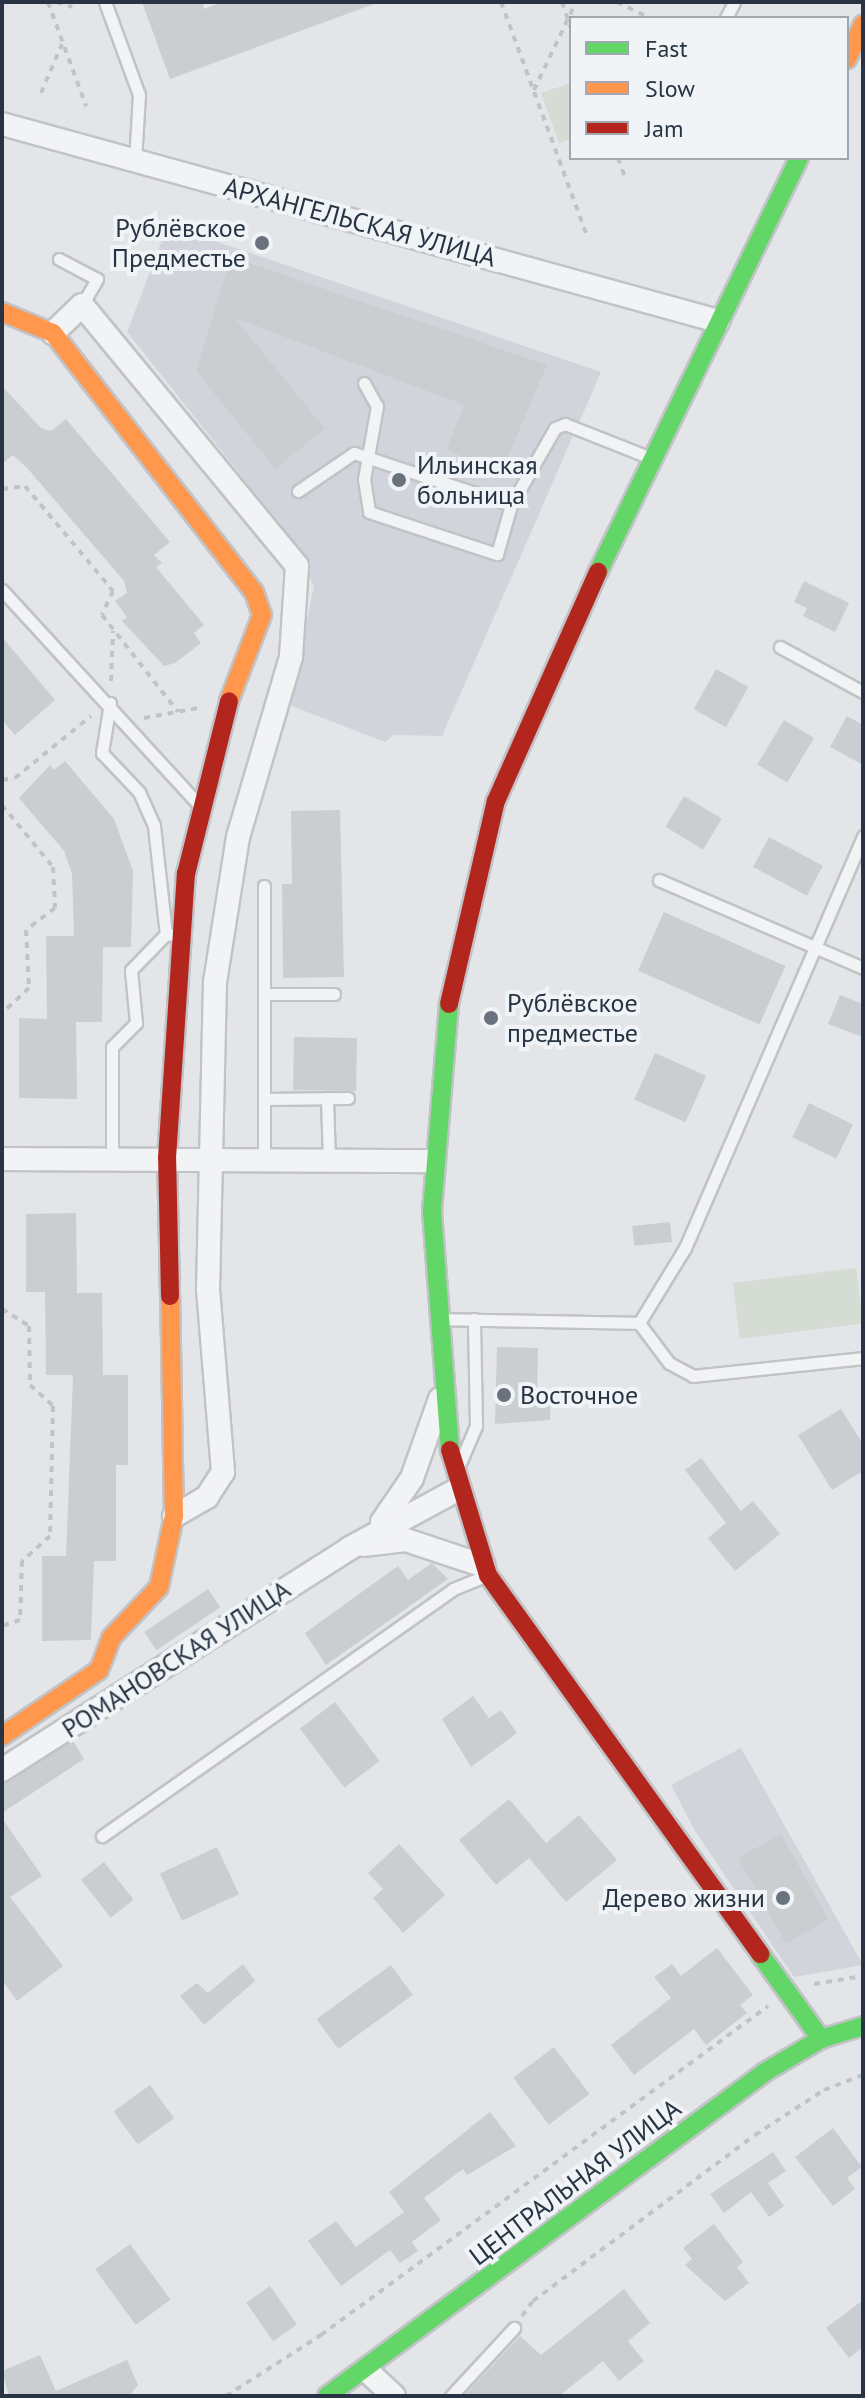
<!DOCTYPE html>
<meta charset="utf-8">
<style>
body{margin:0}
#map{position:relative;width:865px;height:2398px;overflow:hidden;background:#e3e5e8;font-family:"PT Sans",sans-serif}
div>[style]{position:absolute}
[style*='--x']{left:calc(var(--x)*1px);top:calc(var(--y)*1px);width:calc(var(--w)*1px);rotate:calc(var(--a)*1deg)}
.built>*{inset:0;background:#d1d5db}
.green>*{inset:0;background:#d4dcd3;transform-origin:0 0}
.building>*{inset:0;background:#cbced1;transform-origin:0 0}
.path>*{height:4px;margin-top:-2px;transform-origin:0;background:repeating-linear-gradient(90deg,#c1c4c7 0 6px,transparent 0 12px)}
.roads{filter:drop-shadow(2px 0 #c1c3c6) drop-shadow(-2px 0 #c1c3c6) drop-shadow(0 2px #c1c3c6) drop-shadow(0 -2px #c1c3c6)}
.lane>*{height:11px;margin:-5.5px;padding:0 5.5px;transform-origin:5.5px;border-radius:5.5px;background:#f2f3f5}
.street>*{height:22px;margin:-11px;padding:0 11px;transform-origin:11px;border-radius:11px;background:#f2f3f5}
.fast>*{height:18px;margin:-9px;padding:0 9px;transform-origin:9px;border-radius:9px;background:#63d668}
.slow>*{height:18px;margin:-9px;padding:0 9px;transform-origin:9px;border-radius:9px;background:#ff974d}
.jam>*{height:18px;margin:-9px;padding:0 9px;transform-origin:9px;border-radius:9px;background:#b3261e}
.dots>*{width:22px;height:22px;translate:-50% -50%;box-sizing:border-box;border:4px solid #f0f4f7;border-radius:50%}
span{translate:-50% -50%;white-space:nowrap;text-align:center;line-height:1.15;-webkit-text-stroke:8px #f0f4f7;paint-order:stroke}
.street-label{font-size:26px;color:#283443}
.poi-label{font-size:26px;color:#283443}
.right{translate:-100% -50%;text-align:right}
.left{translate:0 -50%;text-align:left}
.frame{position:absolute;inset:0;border:4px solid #283443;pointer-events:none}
.legend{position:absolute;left:569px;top:16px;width:280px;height:144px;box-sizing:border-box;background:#f0f4f7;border:2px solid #a0a7af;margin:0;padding:10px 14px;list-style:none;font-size:24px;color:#283443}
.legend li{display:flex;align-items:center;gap:16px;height:40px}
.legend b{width:40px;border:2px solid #a0a7af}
</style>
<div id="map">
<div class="built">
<i style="clip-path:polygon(168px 225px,601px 372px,442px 736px,394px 735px,385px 742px,289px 705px,314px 586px,290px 537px,127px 332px)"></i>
<i style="clip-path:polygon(741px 1748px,863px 1965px,794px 1977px,695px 1831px,671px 1785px)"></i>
</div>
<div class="green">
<i style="clip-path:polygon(571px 83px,571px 139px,559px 143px,541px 93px)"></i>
<i style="left:856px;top:1268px;width:56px;height:124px;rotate:83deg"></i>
</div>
<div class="building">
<i style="clip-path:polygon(142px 2px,202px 2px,204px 9px,223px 2px,374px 4px,170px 79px)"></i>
<i style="clip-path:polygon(231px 257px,547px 365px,502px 471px,446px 450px,464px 405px,235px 318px,325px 429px,275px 469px,196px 371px)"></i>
<i style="clip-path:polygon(2px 386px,41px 428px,51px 431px,66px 419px,170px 542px,154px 555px,162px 563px,156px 567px,204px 625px,194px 633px,201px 643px,175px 663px,164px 666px,122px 621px,127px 617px,115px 601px,127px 593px,124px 581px,28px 469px,13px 455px,2px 464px)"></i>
<i style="clip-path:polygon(804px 581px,849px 603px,835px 632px,803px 616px,807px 608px,794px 602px)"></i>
<i style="clip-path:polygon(2px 637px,55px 700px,15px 735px,2px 720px)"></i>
<i style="left:716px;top:669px;width:37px;height:46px;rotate:29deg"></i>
<i style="clip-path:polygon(847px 716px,863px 725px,863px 765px,830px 747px)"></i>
<i style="left:784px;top:720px;width:35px;height:52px;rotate:31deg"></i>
<i style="clip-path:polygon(65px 761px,114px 819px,133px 871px,131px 947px,103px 947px,102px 1022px,76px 1022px,77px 1099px,19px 1098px,19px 1018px,47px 1019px,46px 936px,74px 936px,72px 874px,64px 851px,19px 798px,50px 765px,54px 770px)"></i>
<i style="left:684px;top:796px;width:44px;height:36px;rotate:31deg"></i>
<i style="clip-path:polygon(340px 810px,344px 977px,283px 978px,282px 884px,292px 884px,291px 811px)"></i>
<i style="left:769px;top:837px;width:61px;height:34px;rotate:28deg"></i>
<i style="left:664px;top:912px;width:133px;height:64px;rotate:24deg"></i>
<i style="clip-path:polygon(840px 995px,863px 1004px,863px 1037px,828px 1024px)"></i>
<i style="left:294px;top:1037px;width:63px;height:53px;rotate:1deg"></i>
<i style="left:655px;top:1053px;width:56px;height:51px;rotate:24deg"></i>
<i style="left:809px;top:1103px;width:49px;height:38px;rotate:26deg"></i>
<i style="clip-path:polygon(76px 1213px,77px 1293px,102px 1293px,103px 1375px,128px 1375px,128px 1465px,116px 1465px,116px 1561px,94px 1561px,91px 1640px,42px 1641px,42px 1556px,66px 1556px,73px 1375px,46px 1375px,45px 1292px,26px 1292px,26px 1214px)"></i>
<i style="left:670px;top:1222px;width:20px;height:38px;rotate:84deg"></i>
<i style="clip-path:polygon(497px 1347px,538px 1348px,537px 1396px,551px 1396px,550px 1420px,495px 1424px)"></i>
<i style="clip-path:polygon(841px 1409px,863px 1444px,863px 1471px,832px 1490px,798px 1435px)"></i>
<i style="clip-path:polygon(701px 1458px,741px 1511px,753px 1501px,780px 1534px,735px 1571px,708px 1538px,726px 1523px,685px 1470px)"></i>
<i style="clip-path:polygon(432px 1563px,448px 1579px,326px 1665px,305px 1633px,398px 1566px,408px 1580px)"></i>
<i style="left:208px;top:1589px;width:22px;height:77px;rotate:56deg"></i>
<i style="clip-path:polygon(473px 1696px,489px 1718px,501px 1710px,517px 1733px,471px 1767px,442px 1719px)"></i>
<i style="left:335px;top:1702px;width:74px;height:44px;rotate:53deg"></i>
<i style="clip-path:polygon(73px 1741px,84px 1759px,2px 1813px,2px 1784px)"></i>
<i style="clip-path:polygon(509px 1799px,546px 1843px,579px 1815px,617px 1860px,566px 1902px,529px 1858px,496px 1885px,459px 1840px)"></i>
<i style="clip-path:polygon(2px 1818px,42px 1876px,10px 1897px,63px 1966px,17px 2001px,2px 1980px)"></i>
<i style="left:781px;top:1834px;width:98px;height:49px;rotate:61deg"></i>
<i style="clip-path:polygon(399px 1844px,445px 1895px,403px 1933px,373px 1898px,383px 1889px,368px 1873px)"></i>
<i style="left:217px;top:1847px;width:52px;height:63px;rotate:65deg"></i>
<i style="left:104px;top:1862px;width:48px;height:29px;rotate:52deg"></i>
<i style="clip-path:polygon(717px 1948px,753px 1995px,740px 2005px,747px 2013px,706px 2045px,694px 2029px,634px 2075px,611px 2045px,671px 1998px,654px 1977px,672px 1964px,681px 1976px)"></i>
<i style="clip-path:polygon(243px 1964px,255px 1981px,204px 2025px,180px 1996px,197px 1983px,208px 1993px)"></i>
<i style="left:391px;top:1965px;width:37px;height:92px;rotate:54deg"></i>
<i style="left:554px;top:2047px;width:59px;height:51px;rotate:53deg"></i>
<i style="left:150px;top:2085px;width:41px;height:45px;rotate:54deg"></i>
<i style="clip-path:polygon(490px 2112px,516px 2146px,467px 2175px,463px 2169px,424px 2198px,441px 2220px,412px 2242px,418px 2251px,400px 2263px,390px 2250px,341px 2286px,308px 2241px,336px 2221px,356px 2247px,404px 2212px,389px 2192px)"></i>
<i style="clip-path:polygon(833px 2128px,862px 2167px,847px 2178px,855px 2189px,833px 2206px,795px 2157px)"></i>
<i style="clip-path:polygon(773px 2152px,786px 2171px,768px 2183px,784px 2206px,769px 2217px,751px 2192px,724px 2213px,710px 2194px)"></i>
<i style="clip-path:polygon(714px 2224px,743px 2262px,737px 2267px,749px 2283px,725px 2301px,685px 2265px,692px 2259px,683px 2248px)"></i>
<i style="left:130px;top:2244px;width:69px;height:43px;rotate:54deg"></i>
<i style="left:270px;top:2286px;width:47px;height:29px;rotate:55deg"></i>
<i style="clip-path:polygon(624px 2289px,650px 2323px,628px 2341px,644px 2361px,619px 2381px,603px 2361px,559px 2396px,464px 2396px,520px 2336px,541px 2355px)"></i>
<i style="clip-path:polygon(863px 2300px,863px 2347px,849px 2358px,826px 2328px)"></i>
<i style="clip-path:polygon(40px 2355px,56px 2391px,127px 2360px,138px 2385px,129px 2396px,9px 2396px,2px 2371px)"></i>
</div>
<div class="path">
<i style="--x:48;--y:2;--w:111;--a:69.9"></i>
<i style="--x:57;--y:2;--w:16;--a:18"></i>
<i style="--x:501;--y:2;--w:249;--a:69.8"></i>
<i style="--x:562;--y:2;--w:28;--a:71"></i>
<i style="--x:617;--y:2;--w:37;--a:26"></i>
<i style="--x:534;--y:90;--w:98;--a:-64.5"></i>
<i style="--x:41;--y:93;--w:53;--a:-66.8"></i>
<i style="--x:618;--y:158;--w:20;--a:70"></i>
<i style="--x:2;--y:489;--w:23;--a:-7"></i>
<i style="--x:25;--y:486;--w:137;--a:50"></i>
<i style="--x:113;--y:591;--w:26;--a:115"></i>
<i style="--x:102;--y:615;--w:123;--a:51.9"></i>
<i style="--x:111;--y:681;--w:50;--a:-87.7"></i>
<i style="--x:144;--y:718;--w:55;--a:-10.5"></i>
<i style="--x:2;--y:780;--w:13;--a:-9"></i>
<i style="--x:15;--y:778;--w:98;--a:-39.2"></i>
<i style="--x:2;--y:805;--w:80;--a:50.6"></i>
<i style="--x:53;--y:867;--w:41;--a:87.2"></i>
<i style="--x:55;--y:908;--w:36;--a:143"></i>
<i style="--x:26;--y:930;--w:58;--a:87"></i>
<i style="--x:29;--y:988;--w:37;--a:137"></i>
<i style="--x:2;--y:1309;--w:32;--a:32"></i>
<i style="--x:29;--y:1326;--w:59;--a:89"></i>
<i style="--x:30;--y:1385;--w:31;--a:42"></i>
<i style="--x:53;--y:1406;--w:130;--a:91.3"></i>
<i style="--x:50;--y:1536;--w:38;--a:138"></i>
<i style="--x:22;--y:1561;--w:59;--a:91.9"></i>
<i style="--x:20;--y:1620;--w:19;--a:162"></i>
<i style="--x:814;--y:1984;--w:50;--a:-9.3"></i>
<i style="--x:522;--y:2316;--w:19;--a:-54"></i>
<i style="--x:533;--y:2301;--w:277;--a:-36.8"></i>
<i style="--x:755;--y:2135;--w:82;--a:-33.1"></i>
<i style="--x:824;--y:2090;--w:42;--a:-21"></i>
<i style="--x:226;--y:2396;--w:113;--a:-32.7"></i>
<i style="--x:321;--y:2335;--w:555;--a:-36.35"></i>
</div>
<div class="roads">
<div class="lane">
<i style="--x:105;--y:2;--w:99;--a:69.9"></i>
<i style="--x:139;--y:95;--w:65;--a:93.5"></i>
<i style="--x:726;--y:18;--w:18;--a:-63"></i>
<i style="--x:59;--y:259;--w:43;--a:27.8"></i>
<i style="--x:97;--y:279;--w:30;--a:120"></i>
<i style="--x:364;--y:383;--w:26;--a:61"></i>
<i style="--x:377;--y:406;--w:74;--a:100.1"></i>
<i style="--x:364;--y:479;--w:33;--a:81"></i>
<i style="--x:369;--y:512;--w:135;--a:18.2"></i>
<i style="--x:497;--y:554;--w:51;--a:-74.1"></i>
<i style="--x:298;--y:491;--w:68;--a:-34.2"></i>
<i style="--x:354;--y:453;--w:165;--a:18.3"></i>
<i style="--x:511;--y:505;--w:89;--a:-60.3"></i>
<i style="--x:555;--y:428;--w:11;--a:-22"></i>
<i style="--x:565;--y:424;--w:92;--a:21.6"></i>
<i style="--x:2;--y:590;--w:290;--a:47.5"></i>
<i style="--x:780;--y:647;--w:94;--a:28.5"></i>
<i style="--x:110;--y:703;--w:51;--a:99.1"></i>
<i style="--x:102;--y:753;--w:54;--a:46.5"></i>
<i style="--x:139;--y:792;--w:37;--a:66"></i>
<i style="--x:154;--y:826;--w:109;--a:83.7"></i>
<i style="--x:659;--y:880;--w:222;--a:23.3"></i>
<i style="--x:264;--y:886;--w:274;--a:90"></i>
<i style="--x:264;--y:994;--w:70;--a:0"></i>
<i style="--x:327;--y:1098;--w:62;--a:88.2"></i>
<i style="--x:264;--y:1099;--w:84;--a:-0.7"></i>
<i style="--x:112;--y:1158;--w:111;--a:-90"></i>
<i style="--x:112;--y:1047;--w:34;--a:-45"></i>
<i style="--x:136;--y:1023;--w:53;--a:-95.4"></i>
<i style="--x:131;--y:970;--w:50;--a:-45.8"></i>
<i style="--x:166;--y:934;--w:15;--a:8"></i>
<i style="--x:439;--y:1319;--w:200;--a:1.1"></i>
<i style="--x:639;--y:1323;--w:88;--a:-58.5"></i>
<i style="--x:685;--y:1248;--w:449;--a:-66.6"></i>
<i style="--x:639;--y:1323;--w:50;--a:53.1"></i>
<i style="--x:669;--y:1363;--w:27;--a:28"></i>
<i style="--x:693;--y:1376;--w:171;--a:-6"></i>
<i style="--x:461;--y:1461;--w:38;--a:-67"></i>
<i style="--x:476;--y:1426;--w:107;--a:-91.1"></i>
<i style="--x:102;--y:1836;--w:429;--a:-35.1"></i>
<i style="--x:453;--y:1589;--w:38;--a:-22"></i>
<i style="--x:451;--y:2396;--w:93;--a:-47.2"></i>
</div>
<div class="street">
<i style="--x:2;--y:124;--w:743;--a:15.38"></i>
<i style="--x:53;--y:333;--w:40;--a:-44"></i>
<i style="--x:82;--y:305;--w:338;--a:50.5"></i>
<i style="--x:297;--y:566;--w:91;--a:93.8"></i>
<i style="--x:291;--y:657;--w:188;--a:106.4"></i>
<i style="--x:238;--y:837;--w:147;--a:99"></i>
<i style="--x:215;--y:982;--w:307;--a:91.3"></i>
<i style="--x:208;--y:1289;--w:184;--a:85.3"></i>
<i style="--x:223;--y:1472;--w:30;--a:123"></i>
<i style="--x:207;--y:1497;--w:38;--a:150"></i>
<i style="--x:2;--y:1159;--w:431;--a:0.3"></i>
<i style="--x:382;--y:1522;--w:53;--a:-55.7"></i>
<i style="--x:412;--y:1478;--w:84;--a:-70.5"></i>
<i style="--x:363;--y:1545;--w:43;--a:-6.6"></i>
<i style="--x:406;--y:1540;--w:82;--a:18.4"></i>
<i style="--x:2;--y:1770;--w:413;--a:-32.5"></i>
<i style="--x:350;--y:1548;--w:122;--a:-28.5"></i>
<i style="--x:366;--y:2370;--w:38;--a:43"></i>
</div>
<div class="fast">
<i style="--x:598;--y:572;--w:460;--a:-64.1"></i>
<i style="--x:449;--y:1004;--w:208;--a:94.7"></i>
<i style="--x:432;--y:1211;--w:240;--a:85.7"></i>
<i style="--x:760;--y:1954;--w:105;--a:54.3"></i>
<i style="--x:327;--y:2396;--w:545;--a:-36.49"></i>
<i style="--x:765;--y:2072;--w:65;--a:-30.5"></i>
<i style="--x:821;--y:2039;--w:44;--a:-17.2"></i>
</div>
<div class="slow">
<i style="--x:847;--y:59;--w:38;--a:-65"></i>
<i style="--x:2;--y:312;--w:55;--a:22.4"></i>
<i style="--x:53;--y:333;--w:328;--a:52.2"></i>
<i style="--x:254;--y:592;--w:24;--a:71"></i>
<i style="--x:262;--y:615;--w:92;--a:111"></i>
<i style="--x:2;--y:1736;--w:117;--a:-34.2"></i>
<i style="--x:99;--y:1670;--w:34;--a:-69"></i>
<i style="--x:111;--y:1638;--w:70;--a:-46.7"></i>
<i style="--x:159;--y:1587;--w:73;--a:-78.1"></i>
<i style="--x:174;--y:1516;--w:220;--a:-91"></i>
</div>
<div class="jam">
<i style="--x:449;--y:1004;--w:208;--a:-77"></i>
<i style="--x:496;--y:801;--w:251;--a:-66"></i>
<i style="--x:170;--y:1296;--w:138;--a:-91.2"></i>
<i style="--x:167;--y:1158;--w:285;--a:-86.2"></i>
<i style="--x:186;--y:874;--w:178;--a:-76"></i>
<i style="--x:450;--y:1450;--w:131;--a:73.1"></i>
<i style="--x:488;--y:1575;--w:467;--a:54.3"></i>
</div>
</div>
<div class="dots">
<i style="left:262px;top:243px;background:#69727d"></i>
<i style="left:399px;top:480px;background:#69727d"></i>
<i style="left:491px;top:1018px;background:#69727d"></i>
<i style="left:504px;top:1395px;background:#69727d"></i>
<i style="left:783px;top:1898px;background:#69727d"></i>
</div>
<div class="street-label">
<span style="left:360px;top:222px;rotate:15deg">АРХАНГЕЛЬСКАЯ УЛИЦА</span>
<span style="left:176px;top:1659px;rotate:-33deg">РОМАНОВСКАЯ УЛИЦА</span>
<span style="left:575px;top:2182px;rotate:-37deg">ЦЕНТРАЛЬНАЯ УЛИЦА</span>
</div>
<div class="poi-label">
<span class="right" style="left:246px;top:243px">Рублёвское<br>Предместье</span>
<span class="left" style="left:417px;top:480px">Ильинская<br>больница</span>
<span class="left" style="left:507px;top:1018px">Рублёвское<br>предместье</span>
<span class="left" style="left:520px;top:1395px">Восточное</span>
<span class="right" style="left:765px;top:1898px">Дерево жизни</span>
</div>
<div class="frame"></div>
<ul class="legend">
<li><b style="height:10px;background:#63d668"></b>Fast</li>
<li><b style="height:10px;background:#ff974d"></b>Slow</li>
<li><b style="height:10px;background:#b3261e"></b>Jam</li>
</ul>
</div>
